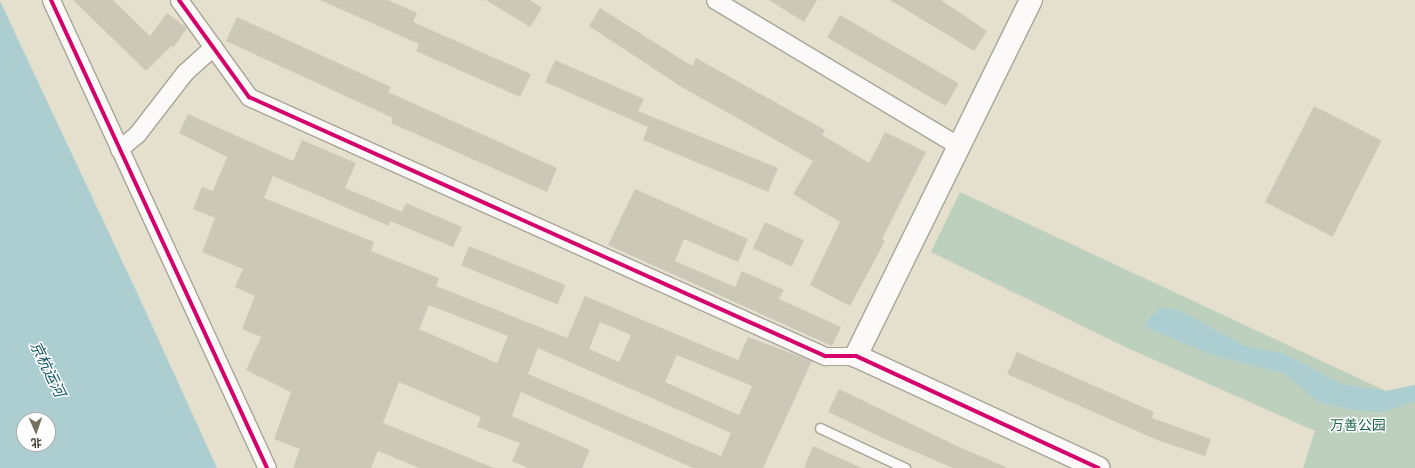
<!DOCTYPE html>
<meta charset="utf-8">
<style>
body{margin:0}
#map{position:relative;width:1415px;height:468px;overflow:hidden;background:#e5e0ce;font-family:Barlow,"Noto Sans SC",sans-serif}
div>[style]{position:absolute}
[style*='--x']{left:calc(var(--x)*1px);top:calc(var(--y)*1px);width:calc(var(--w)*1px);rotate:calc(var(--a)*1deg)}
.green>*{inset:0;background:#bdcfbd}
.water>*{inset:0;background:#acced1}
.building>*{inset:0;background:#ccc8b8;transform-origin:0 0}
.roads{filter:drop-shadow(1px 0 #a7a496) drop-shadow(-1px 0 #a7a496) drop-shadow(0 1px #a7a496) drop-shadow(0 -1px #a7a496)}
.lane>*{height:9px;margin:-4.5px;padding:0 4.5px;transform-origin:4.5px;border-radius:4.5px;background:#fbfaf8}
.street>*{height:17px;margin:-8.5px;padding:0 8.5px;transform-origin:8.5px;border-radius:8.5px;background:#fbfaf8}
.secondary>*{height:22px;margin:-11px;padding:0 11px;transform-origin:11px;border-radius:11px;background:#fbfaf8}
.cycleway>*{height:4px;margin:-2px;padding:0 2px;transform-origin:2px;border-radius:2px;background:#d6006c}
span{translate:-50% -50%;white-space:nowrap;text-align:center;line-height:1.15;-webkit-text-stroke:3px #fff;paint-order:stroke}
.park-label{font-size:14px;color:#1b664a}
.water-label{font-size:15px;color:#0e5663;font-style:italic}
.north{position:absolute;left:16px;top:412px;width:40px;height:40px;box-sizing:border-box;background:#fff;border:1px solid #afada9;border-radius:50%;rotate:178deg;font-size:11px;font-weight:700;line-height:16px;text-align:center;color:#373327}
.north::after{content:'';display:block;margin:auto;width:14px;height:18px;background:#747061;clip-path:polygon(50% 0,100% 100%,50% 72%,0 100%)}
</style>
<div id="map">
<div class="green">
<i style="clip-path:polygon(960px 192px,1386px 391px,1415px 385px,1415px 468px,1303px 468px,1315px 431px,1125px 347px,931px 252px)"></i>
</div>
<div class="water">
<i style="clip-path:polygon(evenodd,0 1px,140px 299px,217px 468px,0 468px,0 1px,24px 420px,48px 420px,48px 444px,24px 444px,24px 420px)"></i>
<i style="clip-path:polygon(1160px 307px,1179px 310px,1245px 346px,1286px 354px,1341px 384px,1386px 391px,1415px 385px,1415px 401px,1385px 412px,1352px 410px,1319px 402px,1283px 373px,1213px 355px,1143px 326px)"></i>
</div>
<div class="building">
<i style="clip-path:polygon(73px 0,113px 0,150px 36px,167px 13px,187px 28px,174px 47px,171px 46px,146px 71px)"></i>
<i style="clip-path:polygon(320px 0,388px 0,417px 13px,413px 22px,531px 74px,520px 97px,416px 51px,419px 44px)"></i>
<i style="clip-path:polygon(486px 0,530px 0,542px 8px,530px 27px)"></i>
<i style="clip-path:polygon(769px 0,817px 0,804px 22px)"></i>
<i style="clip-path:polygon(890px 0,941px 0,987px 31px,974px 51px)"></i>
<i style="clip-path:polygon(600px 8px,692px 66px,696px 58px,825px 130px,822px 135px,869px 163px,885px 132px,926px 152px,882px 239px,885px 241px,850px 306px,810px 285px,840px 222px,793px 194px,813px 161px,680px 86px,589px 26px)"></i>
<i style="left:840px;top:15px;width:137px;height:26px;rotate:30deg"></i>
<i style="clip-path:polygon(237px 17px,391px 87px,388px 92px,557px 168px,547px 192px,391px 123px,393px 118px,226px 41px)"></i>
<i style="clip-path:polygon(555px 60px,644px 99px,638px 111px,778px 168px,768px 192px,643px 140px,648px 127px,545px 82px)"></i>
<i style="left:1314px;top:106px;width:76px;height:108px;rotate:27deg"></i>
<i style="clip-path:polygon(evenodd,188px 114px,293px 161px,302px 140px,356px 163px,345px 188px,402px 212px,406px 203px,462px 227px,453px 247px,390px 221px,389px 226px,382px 223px,273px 176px,264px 198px,374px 242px,371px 251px,439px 278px,436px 286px,567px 338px,585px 296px,738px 360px,748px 337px,812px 361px,763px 468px,693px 468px,521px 392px,512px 416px,590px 450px,582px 468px,528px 468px,512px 461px,520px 443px,477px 427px,481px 417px,399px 382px,383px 423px,494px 468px,419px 468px,378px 451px,371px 468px,293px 468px,300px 449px,274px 439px,291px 392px,246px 370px,261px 337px,242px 329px,255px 296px,235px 287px,243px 269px,202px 252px,215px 218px,193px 209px,202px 187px,213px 191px,227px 157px,179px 133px,188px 114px,429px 305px,508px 336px,497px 363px,419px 329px,429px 305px,188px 114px,600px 322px,631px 335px,619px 362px,589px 349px,600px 322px,188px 114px,538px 348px,731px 433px,721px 456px,528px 374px,538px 348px,188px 114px,677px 355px,752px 386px,739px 415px,665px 382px,677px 355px)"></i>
<i style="clip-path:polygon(635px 189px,748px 239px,738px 262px,684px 239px,675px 261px,735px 287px,742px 271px,784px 290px,779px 299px,841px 327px,832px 346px,608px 245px)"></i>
<i style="left:765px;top:222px;width:43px;height:29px;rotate:25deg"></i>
<i style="left:469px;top:246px;width:104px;height:21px;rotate:22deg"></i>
<i style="clip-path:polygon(1017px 352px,1154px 412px,1152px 418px,1211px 439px,1205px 456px,1157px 440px,1007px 374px)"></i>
<i style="clip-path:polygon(839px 389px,957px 446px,1008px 468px,953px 468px,883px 438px,828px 412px)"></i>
<i style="clip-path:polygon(813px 446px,862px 468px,804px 468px)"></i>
</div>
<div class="roads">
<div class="lane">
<i style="--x:820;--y:428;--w:94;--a:25.2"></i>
</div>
<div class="street">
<i style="--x:51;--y:0;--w:515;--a:65.22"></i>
<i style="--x:179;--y:0;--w:120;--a:54.2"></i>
<i style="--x:249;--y:97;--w:632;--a:24.21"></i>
<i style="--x:825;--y:356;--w:31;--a:0"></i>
<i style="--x:715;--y:0;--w:284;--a:30.9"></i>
<i style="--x:119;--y:149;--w:23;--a:-40"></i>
<i style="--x:137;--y:134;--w:78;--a:-52.3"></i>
<i style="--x:185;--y:72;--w:38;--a:-42"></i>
</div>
<div class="secondary">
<i style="--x:1031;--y:0;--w:397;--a:116.2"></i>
<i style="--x:856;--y:356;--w:267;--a:24.8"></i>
</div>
</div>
<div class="cycleway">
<i style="--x:51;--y:0;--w:515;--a:65.22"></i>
<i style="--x:179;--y:0;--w:120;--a:54.2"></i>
<i style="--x:249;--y:97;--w:632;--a:24.21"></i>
<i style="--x:825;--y:356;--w:31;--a:0"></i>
<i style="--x:856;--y:356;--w:267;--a:24.8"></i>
</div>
<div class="park-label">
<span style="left:1358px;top:425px">万善公园</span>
</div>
<div class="water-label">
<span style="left:48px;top:369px;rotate:64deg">京杭运河</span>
</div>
<div class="north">北</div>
</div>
